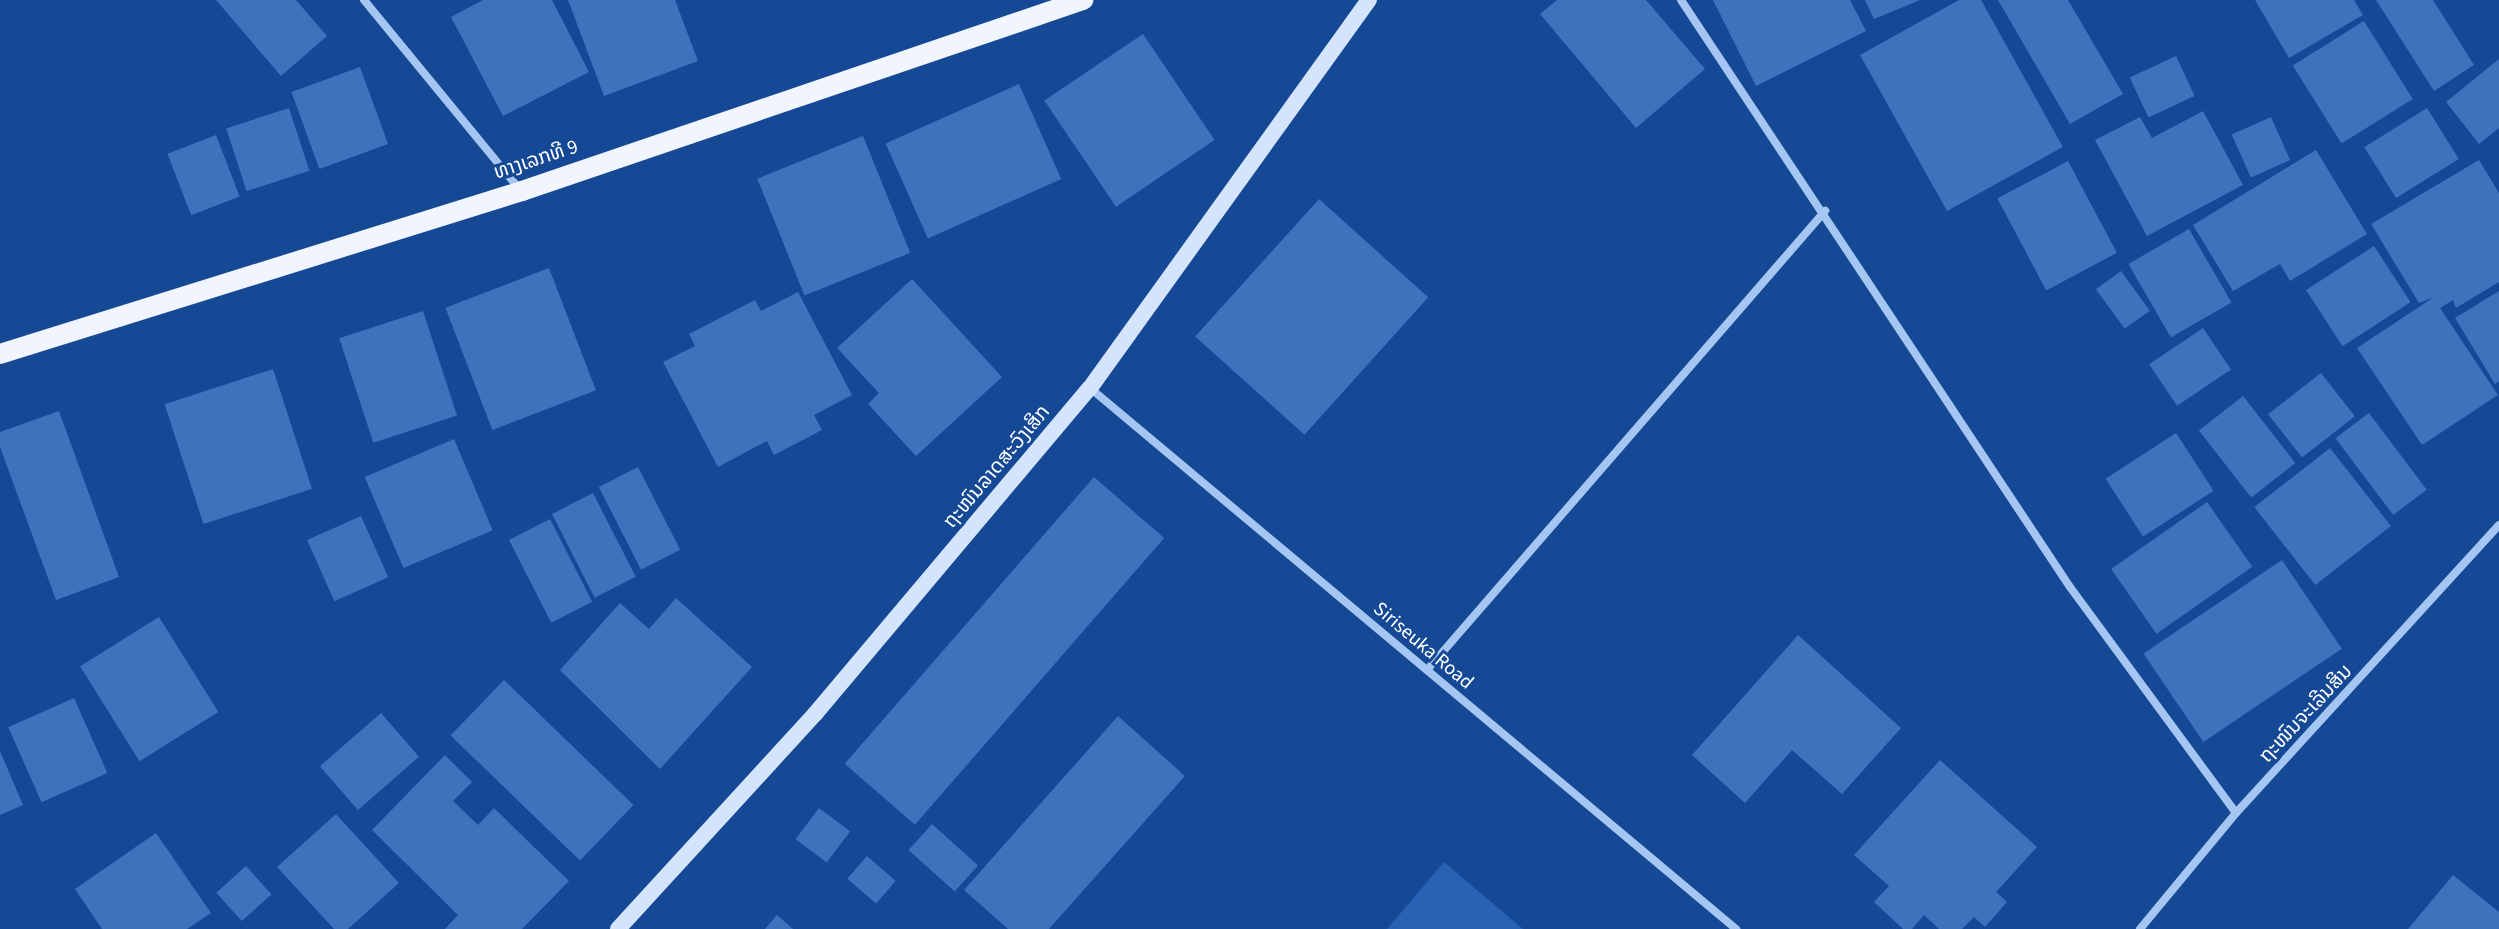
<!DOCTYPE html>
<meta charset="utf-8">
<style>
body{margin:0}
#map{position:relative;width:2499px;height:929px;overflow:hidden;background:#154995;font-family:"Source Sans 3","Noto Sans Lao",sans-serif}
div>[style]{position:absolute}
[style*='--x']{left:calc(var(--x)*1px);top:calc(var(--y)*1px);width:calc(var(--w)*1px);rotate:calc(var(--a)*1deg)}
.green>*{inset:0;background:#2862b4}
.building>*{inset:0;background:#3d72bd;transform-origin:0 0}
.street>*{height:8px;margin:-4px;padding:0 4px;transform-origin:4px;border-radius:4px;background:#a5c5f2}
.secondary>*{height:16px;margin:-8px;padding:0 8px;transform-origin:8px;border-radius:8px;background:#d4e4fc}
.primary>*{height:20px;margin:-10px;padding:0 10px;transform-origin:10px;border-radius:10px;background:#f0f5ff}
span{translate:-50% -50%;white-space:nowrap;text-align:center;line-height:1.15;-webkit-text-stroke:6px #154995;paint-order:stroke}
.street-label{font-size:20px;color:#fff}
</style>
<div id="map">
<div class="green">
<i style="clip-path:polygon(1444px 862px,1523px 929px,1387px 929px)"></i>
</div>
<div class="building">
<i style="clip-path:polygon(216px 0,296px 0,327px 36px,281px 76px)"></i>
<i style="clip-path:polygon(483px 0,552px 0,589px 72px,503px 116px,451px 17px)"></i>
<i style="clip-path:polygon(568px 0,675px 0,698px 61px,604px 96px)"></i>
<i style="clip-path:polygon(1557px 0,1646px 0,1705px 69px,1636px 128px,1540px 14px)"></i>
<i style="clip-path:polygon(1713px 0,1850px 0,1866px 31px,1756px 86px)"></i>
<i style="clip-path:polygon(1865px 0,1920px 0,1874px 19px)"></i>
<i style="clip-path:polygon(1959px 0,1981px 0,2063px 147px,1947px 211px,1860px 55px)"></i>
<i style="clip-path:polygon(1998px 0,2068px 0,2123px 94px,2070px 124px)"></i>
<i style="clip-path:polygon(2255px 0,2354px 0,2363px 15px,2289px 58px)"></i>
<i style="clip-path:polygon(2376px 0,2433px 0,2474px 65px,2434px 91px)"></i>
<i style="left:2364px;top:21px;width:92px;height:84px;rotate:58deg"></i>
<i style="left:1143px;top:34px;width:128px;height:119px;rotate:56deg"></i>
<i style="left:2176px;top:56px;width:44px;height:51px;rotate:65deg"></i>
<i style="clip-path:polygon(2499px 59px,2499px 128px,2479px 144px,2446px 102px)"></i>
<i style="left:360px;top:67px;width:82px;height:73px;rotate:70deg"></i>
<i style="left:1019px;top:84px;width:104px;height:146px;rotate:66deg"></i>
<i style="left:289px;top:108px;width:66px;height:66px;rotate:72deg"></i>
<i style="left:2427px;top:108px;width:60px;height:74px;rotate:58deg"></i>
<i style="clip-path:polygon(2203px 111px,2243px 185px,2147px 236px,2095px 140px,2140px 117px,2152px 138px)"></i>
<i style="left:2271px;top:117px;width:47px;height:43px;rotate:66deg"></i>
<i style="left:216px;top:135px;width:66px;height:52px;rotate:69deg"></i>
<i style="left:863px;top:136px;width:126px;height:114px;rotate:68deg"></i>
<i style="clip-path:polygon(2316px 150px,2367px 234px,2290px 281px,2280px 264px,2233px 291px,2193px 225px)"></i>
<i style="clip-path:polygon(2479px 160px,2499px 193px,2499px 282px,2456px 308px,2453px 300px,2440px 308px,2498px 395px,2422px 445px,2357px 348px,2434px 297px,2419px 303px,2371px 224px)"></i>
<i style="left:2068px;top:161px;width:104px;height:80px;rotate:62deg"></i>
<i style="left:1319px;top:199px;width:147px;height:185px;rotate:42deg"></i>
<i style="left:2189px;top:229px;width:85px;height:70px;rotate:60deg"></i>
<i style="left:2374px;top:246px;width:67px;height:81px;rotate:57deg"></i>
<i style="left:549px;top:268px;width:131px;height:111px;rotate:69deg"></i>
<i style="left:2121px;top:271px;width:49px;height:31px;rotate:54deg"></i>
<i style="clip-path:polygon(912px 279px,1002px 377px,916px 456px,868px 404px,879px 393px,837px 348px)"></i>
<i style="clip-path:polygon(2499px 291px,2499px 381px,2495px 384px,2455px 318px)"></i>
<i style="clip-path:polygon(798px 292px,852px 395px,814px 415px,822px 430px,774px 455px,767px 441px,718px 467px,663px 362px,695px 346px,689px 334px,755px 300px,761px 311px)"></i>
<i style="left:423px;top:311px;width:110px;height:88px;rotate:72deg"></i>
<i style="left:2203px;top:328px;width:50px;height:65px;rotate:56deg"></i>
<i style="left:273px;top:369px;width:126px;height:114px;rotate:72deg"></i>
<i style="left:2321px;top:373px;width:55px;height:67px;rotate:52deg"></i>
<i style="left:2243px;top:396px;width:85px;height:56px;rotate:52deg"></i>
<i style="clip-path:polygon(59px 411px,119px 577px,56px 600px,0 447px,0 432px)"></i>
<i style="left:2369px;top:413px;width:96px;height:42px;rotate:53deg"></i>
<i style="left:2176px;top:433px;width:69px;height:84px;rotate:57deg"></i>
<i style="left:454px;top:439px;width:99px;height:97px;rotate:67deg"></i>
<i style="left:2330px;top:448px;width:99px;height:96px;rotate:52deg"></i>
<i style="left:638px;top:467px;width:93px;height:44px;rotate:63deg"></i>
<i style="left:1094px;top:477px;width:93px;height:380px;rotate:41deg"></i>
<i style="left:593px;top:493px;width:94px;height:46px;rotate:63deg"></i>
<i style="left:2207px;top:502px;width:79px;height:117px;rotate:55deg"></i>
<i style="left:361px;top:516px;width:67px;height:59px;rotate:66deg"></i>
<i style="left:550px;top:519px;width:93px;height:46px;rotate:63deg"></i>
<i style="left:2282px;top:560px;width:107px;height:167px;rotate:56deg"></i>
<i style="clip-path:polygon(676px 598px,752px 667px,660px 769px,560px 670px,620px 603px,649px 629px)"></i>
<i style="left:159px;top:617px;width:112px;height:93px;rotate:58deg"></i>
<i style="clip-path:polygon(1798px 635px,1901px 728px,1842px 794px,1792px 750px,1745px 803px,1692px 755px)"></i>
<i style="left:504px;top:680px;width:180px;height:77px;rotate:44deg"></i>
<i style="left:74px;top:698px;width:82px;height:72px;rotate:66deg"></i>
<i style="left:381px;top:713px;width:58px;height:81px;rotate:49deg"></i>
<i style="clip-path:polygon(1118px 716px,1185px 776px,1049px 929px,1008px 929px,964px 890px)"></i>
<i style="clip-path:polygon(0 751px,23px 805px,0 815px)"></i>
<i style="clip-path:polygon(445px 755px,472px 782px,453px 801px,478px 825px,494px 808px,569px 881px,522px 929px,445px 929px,458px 915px,372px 830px)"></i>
<i style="clip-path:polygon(1940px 760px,2037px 847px,1996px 892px,2007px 902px,1985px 927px,1974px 917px,1962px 929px,1939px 929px,1924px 915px,1912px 929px,1903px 929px,1874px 902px,1889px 886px,1854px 855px)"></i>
<i style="left:819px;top:808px;width:39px;height:39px;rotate:37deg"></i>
<i style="clip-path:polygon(336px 814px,399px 883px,348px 929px,334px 929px,277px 867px)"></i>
<i style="left:932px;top:824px;width:62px;height:35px;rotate:42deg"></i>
<i style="clip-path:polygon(156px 833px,211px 913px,187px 929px,102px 929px,75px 889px)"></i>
<i style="left:867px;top:856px;width:38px;height:30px;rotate:41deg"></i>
<i style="left:246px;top:866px;width:38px;height:40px;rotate:48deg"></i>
<i style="clip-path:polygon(2453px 875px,2499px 912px,2499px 929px,2408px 929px)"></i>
<i style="clip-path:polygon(777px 915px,793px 929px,765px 929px)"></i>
</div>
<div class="street">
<i style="--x:364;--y:0;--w:247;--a:50.6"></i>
<i style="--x:1681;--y:0;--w:704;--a:56.47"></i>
<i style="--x:2070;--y:587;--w:280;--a:53.7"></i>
<i style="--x:1090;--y:388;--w:843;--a:39.94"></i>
<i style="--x:1427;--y:670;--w:608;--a:-49.07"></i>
<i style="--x:2140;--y:929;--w:151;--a:-50.4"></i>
<i style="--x:2236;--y:813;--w:390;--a:-47.6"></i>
</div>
<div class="secondary">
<i style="--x:618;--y:929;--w:292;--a:-47.5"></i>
<i style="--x:815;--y:714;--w:426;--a:-49.9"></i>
<i style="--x:1090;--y:388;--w:478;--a:-54.3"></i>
</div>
<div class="primary">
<i style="--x:0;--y:354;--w:547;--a:-17.34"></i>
<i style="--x:522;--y:191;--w:593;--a:-18.8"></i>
</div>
<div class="street-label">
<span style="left:536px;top:160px;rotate:-18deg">ທາງເລກທີ 9</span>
<span style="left:997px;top:467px;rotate:-50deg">ຖະໜົນລາດສະວົງເສິກ</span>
<span style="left:1423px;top:646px;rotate:40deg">Siriseuka Road</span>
<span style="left:2306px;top:714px;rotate:-47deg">ຖະໜົນຈະເລີນສິນ</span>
</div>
</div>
